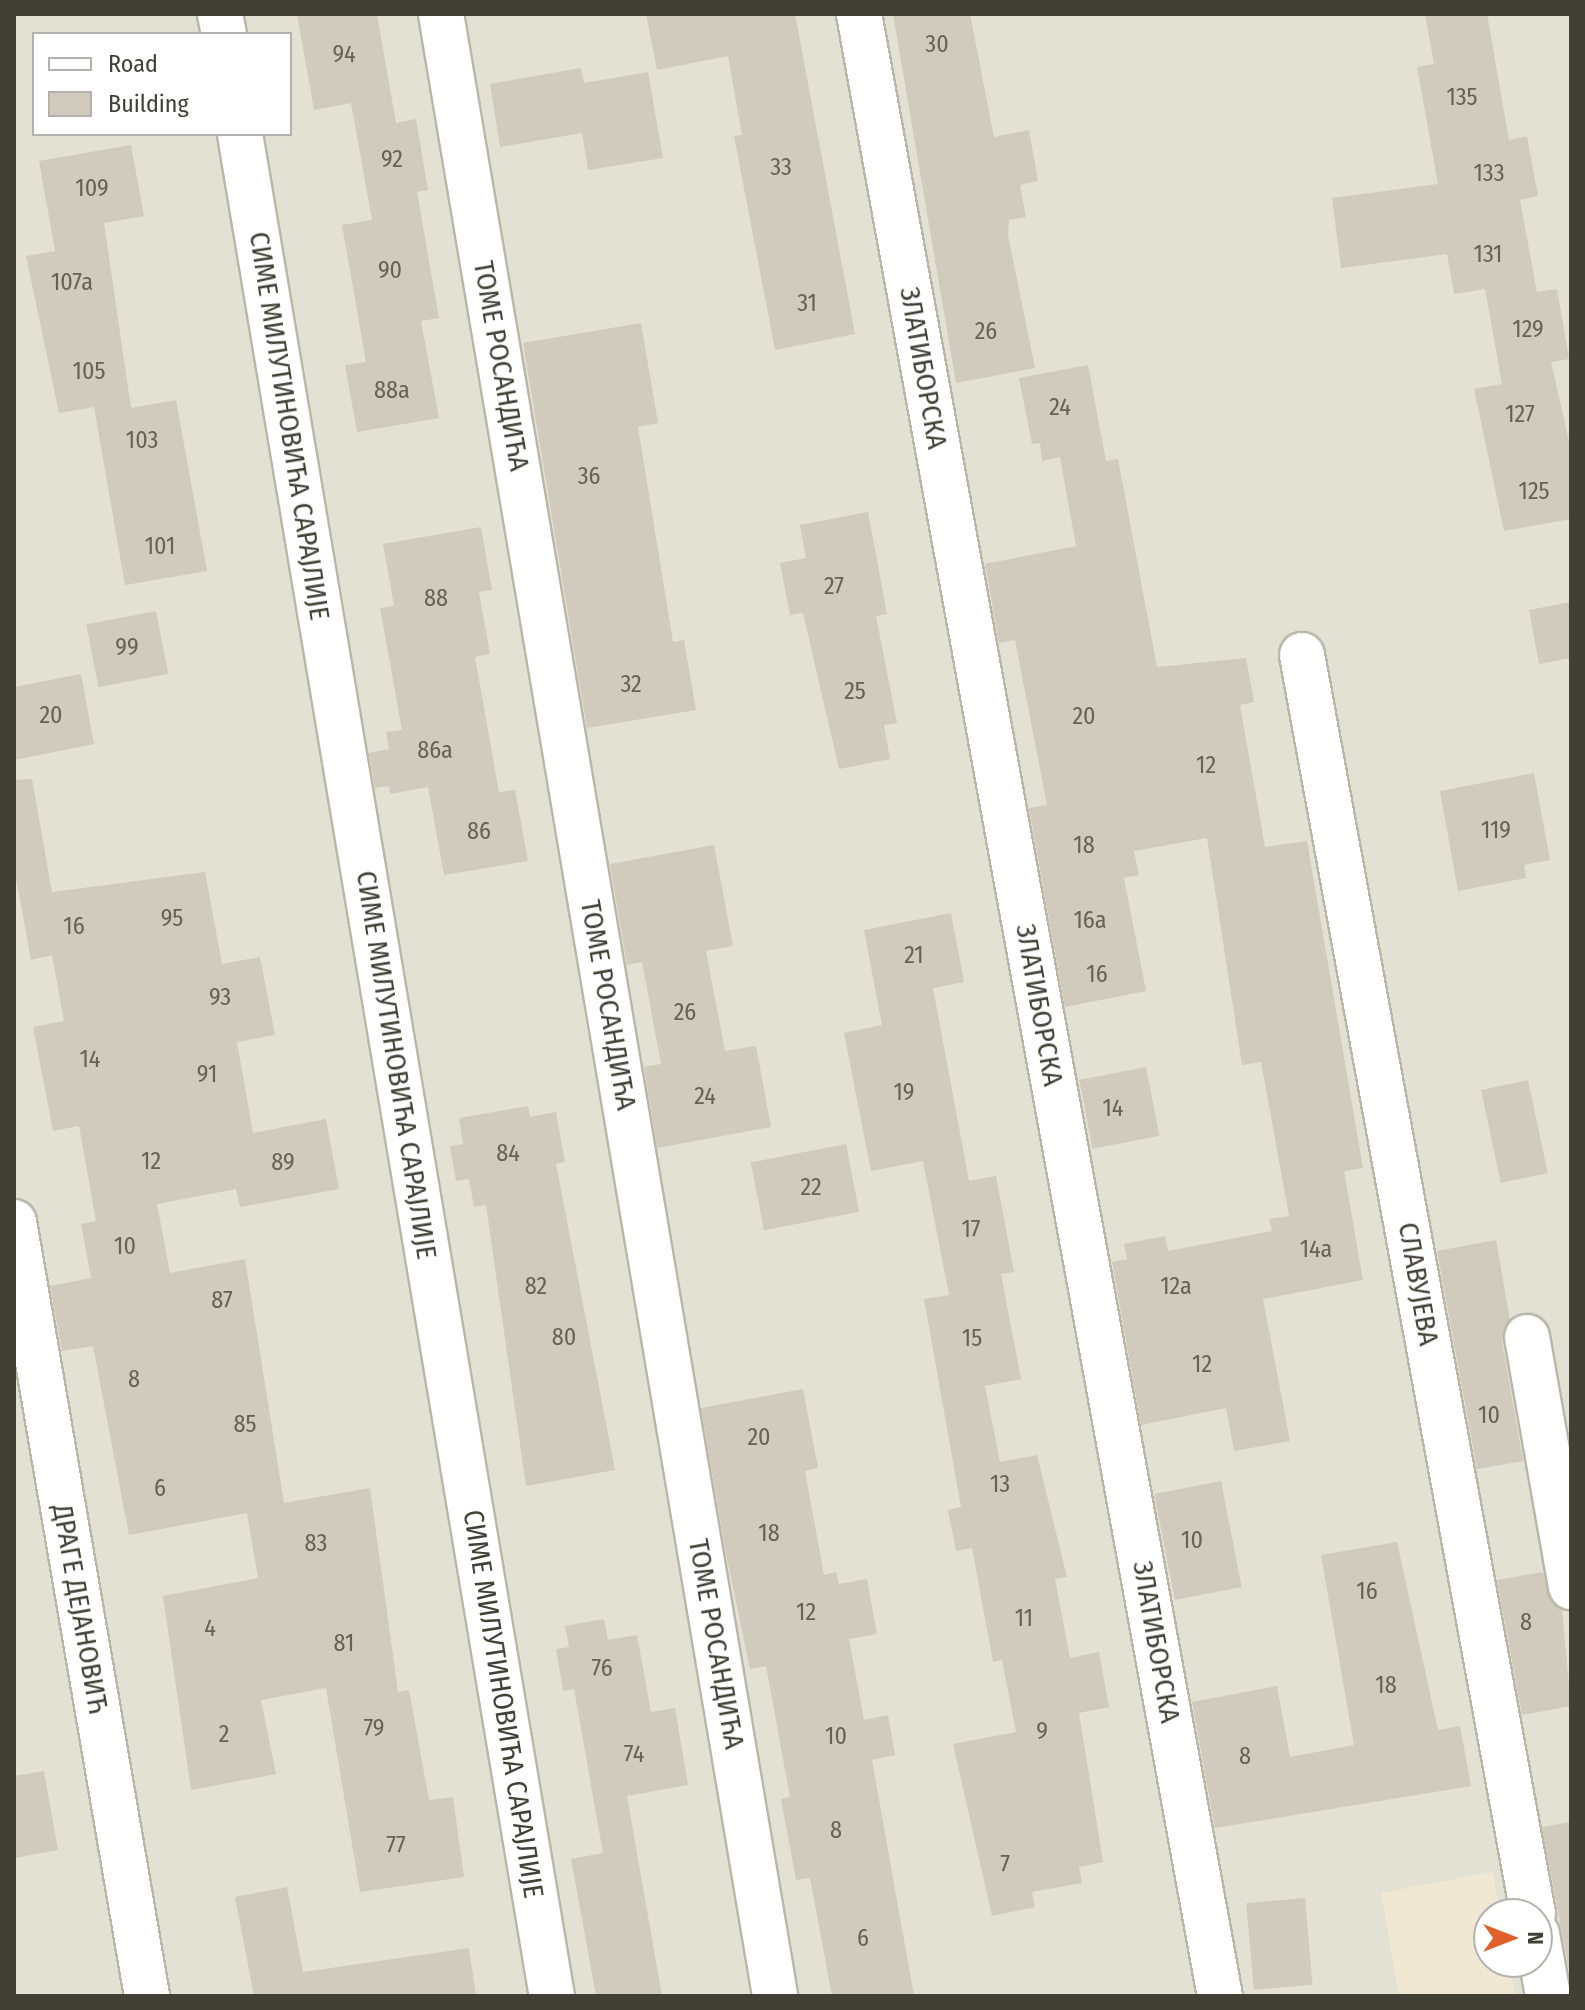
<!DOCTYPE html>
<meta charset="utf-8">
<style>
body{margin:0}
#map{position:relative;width:1585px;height:2010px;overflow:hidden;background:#f0eee5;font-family:"Fira Sans Condensed",sans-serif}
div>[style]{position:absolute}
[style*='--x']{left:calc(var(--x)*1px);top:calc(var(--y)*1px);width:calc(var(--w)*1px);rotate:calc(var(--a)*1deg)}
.residential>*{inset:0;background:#e3e1d3}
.commercial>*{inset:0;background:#f0e8d2}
.building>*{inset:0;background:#d0cbbc;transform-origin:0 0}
.roads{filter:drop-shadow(2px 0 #bab7a9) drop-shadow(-2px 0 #bab7a9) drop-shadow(0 2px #bab7a9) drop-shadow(0 -2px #bab7a9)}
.minor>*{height:44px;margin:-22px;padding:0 22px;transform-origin:22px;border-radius:22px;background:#fff}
span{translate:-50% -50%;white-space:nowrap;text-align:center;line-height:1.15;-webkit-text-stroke:6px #fff;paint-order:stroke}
.number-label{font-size:24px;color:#666257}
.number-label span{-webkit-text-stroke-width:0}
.street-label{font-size:28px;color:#423f35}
.frame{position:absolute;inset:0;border:16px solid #423f35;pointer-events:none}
.legend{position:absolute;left:32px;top:32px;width:260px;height:104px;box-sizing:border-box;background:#fff;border:2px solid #b3b2ae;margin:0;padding:10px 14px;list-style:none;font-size:24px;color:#423f35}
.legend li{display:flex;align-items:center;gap:16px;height:40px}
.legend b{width:40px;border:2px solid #b3b2ae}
.north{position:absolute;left:1473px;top:1898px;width:80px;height:80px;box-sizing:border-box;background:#fff;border:2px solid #b3b2ae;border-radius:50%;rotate:90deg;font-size:22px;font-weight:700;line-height:32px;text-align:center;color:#423f35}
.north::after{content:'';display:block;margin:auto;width:28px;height:36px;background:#e0602b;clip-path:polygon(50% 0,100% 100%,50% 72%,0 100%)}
</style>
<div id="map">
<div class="residential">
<i style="clip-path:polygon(evenodd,14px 14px,1571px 14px,1571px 1996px,14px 1996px,14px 14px,34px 34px,290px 34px,290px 134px,34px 134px,34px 34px,14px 14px,1489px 1914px,1537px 1914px,1537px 1962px,1489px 1962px,1489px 1914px)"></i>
</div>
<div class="commercial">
<i style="clip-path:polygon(1493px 1872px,1500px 1914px,1489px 1914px,1489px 1962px,1509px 1962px,1515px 1996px,1399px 1996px,1381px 1893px)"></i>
</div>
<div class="building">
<i style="clip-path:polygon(297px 14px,377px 14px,396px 123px,416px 119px,428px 190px,417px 192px,439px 318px,421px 321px,439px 418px,357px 432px,345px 365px,366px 362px,342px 225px,372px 220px,351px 103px,314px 110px)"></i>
<i style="clip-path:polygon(646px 14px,795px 14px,855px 334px,775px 350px,734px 136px,742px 135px,728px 56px,657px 70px)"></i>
<i style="clip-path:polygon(893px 14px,970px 14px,994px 137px,1029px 130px,1038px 181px,1020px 185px,1026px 217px,1009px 220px,1008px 235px,1035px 368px,956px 383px)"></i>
<i style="clip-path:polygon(1425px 14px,1487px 14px,1509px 140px,1527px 136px,1538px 196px,1520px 200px,1537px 292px,1557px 289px,1569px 359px,1551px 362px,1571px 450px,1571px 519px,1504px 531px,1474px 389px,1502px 384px,1485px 289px,1454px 294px,1447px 254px,1341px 268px,1332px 198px,1438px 184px,1417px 67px,1434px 64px)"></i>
<i style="clip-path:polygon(581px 68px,584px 83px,648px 72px,663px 158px,588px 170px,582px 133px,500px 147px,490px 84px)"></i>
<i style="clip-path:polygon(131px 145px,144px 216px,104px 223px,131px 408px,176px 400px,207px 571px,125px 585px,94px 407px,59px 413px,26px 256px,55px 251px,39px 161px)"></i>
<i style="clip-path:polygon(641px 323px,658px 423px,638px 427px,673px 642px,684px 640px,696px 710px,587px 728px,523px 343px)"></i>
<i style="clip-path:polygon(1088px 365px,1106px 461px,1118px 459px,1157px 667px,1246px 658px,1254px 702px,1240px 705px,1265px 847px,1307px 841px,1363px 1168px,1344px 1171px,1363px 1280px,1263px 1299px,1290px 1441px,1234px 1451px,1226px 1408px,1141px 1425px,1112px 1262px,1127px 1259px,1124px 1244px,1165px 1236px,1168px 1251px,1272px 1231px,1269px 1219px,1289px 1216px,1261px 1062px,1242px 1065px,1207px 838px,1134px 851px,1139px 875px,1124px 878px,1146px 991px,1065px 1007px,1029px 808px,1047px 805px,1015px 640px,999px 643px,985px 564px,1076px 546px,1060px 457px,1042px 461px,1040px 443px,1032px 444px,1019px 378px)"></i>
<i style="clip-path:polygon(868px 512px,887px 614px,876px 616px,897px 723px,884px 725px,890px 759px,839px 769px,803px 613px,790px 615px,780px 563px,806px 558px,800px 525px)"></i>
<i style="clip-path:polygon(481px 527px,492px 590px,479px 592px,490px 654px,475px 657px,499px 792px,515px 790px,528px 861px,444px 875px,428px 787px,390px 794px,389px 786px,375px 788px,369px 753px,389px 749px,386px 732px,402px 730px,380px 608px,394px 606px,383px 544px)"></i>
<i style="clip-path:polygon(1571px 602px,1571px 658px,1539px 664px,1529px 610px)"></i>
<i style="left:156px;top:611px;width:64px;height:71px;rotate:79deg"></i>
<i style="clip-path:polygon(81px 674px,94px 744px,14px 760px,14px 687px)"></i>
<i style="clip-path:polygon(1534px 773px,1550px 860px,1524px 865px,1526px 878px,1458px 891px,1440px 791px)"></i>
<i style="clip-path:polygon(32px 779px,52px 892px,205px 872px,222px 964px,260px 957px,275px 1035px,237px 1042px,253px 1133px,326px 1119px,339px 1189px,240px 1207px,236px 1189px,157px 1204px,170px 1273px,245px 1259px,284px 1503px,370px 1488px,398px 1692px,409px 1690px,429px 1800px,453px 1797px,464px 1877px,360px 1892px,326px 1688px,261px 1700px,276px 1774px,191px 1790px,163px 1596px,258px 1578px,247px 1513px,129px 1535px,93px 1346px,62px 1351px,50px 1286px,91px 1278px,81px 1224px,96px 1221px,79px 1126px,53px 1131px,33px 1027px,64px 1021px,52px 955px,31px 960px,14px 867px,14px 780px)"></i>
<i style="clip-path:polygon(714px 845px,733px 946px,706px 951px,725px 1051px,756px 1046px,771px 1127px,657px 1148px,644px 1067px,661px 1064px,642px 962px,627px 965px,610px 864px)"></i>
<i style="clip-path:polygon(951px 913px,964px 982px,933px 988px,969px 1181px,996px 1176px,1014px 1272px,1001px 1274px,1021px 1379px,985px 1386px,1000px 1462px,1037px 1455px,1067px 1577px,1055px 1579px,1070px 1658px,1099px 1652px,1109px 1707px,1079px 1713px,1103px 1862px,1079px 1867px,1082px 1883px,1032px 1892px,1035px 1907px,992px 1916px,953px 1744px,1016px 1732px,1002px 1660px,993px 1662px,972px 1548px,956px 1551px,948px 1510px,961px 1507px,924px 1299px,949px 1295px,923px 1161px,871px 1171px,844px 1033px,882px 1025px,864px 930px)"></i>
<i style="left:1146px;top:1067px;width:70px;height:68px;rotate:79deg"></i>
<i style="left:1528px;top:1080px;width:95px;height:48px;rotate:78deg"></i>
<i style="clip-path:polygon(528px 1106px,530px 1117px,556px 1112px,565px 1162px,556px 1164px,615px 1470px,526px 1486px,486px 1205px,474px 1207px,469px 1179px,456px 1181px,450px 1146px,463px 1144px,459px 1118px)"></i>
<i style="left:846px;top:1144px;width:69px;height:97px;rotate:79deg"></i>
<i style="clip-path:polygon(1496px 1240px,1510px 1320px,1502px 1341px,1523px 1461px,1477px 1469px,1437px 1251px)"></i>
<i style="clip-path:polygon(803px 1389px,818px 1468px,805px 1471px,824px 1575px,836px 1572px,839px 1584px,867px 1579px,877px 1634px,849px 1639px,864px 1720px,888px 1715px,895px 1755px,872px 1760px,914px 1996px,832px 1996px,810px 1878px,796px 1880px,781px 1799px,790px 1797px,766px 1666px,750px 1669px,726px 1554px,701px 1408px)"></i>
<i style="left:1221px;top:1481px;width:108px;height:68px;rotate:79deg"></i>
<i style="clip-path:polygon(1397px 1542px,1438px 1730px,1460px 1726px,1471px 1786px,1215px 1828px,1192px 1702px,1277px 1686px,1290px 1757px,1354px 1745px,1321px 1555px)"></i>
<i style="clip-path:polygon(1543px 1572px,1551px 1602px,1562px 1610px,1571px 1706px,1522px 1715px,1497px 1580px)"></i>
<i style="clip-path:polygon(604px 1619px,608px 1640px,637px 1635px,651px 1712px,675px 1708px,688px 1785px,627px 1796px,662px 1996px,596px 1996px,571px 1859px,603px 1853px,574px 1689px,563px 1691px,556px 1649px,569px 1647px,565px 1626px)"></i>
<i style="clip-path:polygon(44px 1771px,58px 1850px,14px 1858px,14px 1776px)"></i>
<i style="clip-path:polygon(1571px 1822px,1571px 1980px,1542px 1827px)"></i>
<i style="clip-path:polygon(287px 1887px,303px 1972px,469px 1948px,476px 1996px,254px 1996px,235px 1897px)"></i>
<i style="left:1305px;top:1898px;width:87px;height:59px;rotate:85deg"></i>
</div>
<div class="roads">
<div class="minor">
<i style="--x:220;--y:14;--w:20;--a:79"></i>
<i style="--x:441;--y:14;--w:2010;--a:80.43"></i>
<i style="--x:859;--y:14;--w:2015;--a:79.68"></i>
<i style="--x:240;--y:134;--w:1888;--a:80.49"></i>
<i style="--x:1302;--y:655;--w:1280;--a:79.6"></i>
<i style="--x:14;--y:1222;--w:785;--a:80.25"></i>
<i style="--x:1527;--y:1337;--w:254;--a:80"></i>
<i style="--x:1537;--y:1934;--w:63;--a:79.9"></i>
</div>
</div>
<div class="number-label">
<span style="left:937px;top:45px">30</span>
<span style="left:344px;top:55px">94</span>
<span style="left:1462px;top:98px">135</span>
<span style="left:392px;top:160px">92</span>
<span style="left:781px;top:168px">33</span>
<span style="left:1489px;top:174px">133</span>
<span style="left:92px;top:189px">109</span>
<span style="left:1488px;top:255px">131</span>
<span style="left:390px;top:271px">90</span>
<span style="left:72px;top:283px">107a</span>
<span style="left:807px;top:304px">31</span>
<span style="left:1528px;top:330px">129</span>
<span style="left:986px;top:332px">26</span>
<span style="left:89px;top:372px">105</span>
<span style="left:392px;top:391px">88a</span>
<span style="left:1060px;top:408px">24</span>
<span style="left:1520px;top:415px">127</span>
<span style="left:142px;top:441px">103</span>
<span style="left:589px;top:477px">36</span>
<span style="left:1534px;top:492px">125</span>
<span style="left:160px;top:547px">101</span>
<span style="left:834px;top:587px">27</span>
<span style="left:436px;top:599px">88</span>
<span style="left:127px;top:648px">99</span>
<span style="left:631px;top:685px">32</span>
<span style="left:855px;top:692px">25</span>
<span style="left:51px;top:716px">20</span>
<span style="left:1084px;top:717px">20</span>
<span style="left:435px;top:751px">86a</span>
<span style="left:1206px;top:766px">12</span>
<span style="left:1496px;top:831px">119</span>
<span style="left:479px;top:832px">86</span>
<span style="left:1084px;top:846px">18</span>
<span style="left:172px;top:919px">95</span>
<span style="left:1090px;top:921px">16a</span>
<span style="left:74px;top:927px">16</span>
<span style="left:914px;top:956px">21</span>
<span style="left:1097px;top:975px">16</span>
<span style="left:220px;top:998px">93</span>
<span style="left:685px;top:1013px">26</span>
<span style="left:90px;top:1060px">14</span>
<span style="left:207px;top:1075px">91</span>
<span style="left:904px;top:1093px">19</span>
<span style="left:705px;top:1097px">24</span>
<span style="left:1113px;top:1109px">14</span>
<span style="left:508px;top:1154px">84</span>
<span style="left:151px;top:1162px">12</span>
<span style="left:283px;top:1163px">89</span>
<span style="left:811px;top:1188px">22</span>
<span style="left:971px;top:1230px">17</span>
<span style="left:125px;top:1247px">10</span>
<span style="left:1316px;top:1250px">14a</span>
<span style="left:536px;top:1287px">82</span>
<span style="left:1176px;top:1287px">12a</span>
<span style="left:222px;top:1301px">87</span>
<span style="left:564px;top:1338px">80</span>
<span style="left:972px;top:1339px">15</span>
<span style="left:1202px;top:1365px">12</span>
<span style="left:134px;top:1380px">8</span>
<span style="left:1489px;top:1416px">10</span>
<span style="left:245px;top:1425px">85</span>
<span style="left:759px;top:1438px">20</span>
<span style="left:1000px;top:1485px">13</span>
<span style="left:160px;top:1489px">6</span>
<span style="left:769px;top:1534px">18</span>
<span style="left:1192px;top:1541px">10</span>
<span style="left:316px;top:1544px">83</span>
<span style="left:1367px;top:1592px">16</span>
<span style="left:806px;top:1613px">12</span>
<span style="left:1024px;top:1619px">11</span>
<span style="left:1526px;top:1623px">8</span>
<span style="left:210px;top:1629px">4</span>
<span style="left:344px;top:1644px">81</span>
<span style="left:602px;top:1669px">76</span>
<span style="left:1386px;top:1686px">18</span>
<span style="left:374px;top:1729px">79</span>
<span style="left:1042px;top:1732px">9</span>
<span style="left:224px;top:1735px">2</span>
<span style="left:836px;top:1737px">10</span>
<span style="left:634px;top:1755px">74</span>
<span style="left:1245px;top:1757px">8</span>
<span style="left:836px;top:1831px">8</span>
<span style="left:396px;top:1846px">77</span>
<span style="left:1005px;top:1865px">7</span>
<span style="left:863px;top:1939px">6</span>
</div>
<div class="street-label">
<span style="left:501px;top:366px;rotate:80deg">ТОМЕ РОСАНДИЋА</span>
<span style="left:923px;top:368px;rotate:80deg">ЗЛАТИБОРСКА</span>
<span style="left:289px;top:426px;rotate:81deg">СИМЕ МИЛУТИНОВИЋА САРАЈЛИЈЕ</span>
<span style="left:608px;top:1005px;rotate:80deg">ТОМЕ РОСАНДИЋА</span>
<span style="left:1039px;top:1005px;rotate:80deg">ЗЛАТИБОРСКА</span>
<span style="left:396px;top:1065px;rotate:81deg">СИМЕ МИЛУТИНОВИЋА САРАЈЛИЈЕ</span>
<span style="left:1418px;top:1284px;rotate:80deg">СЛАВУЈЕВА</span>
<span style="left:80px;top:1609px;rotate:80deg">ДРАГЕ ДЕЈАНОВИЋ</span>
<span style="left:1156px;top:1642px;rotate:80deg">ЗЛАТИБОРСКА</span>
<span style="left:716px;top:1644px;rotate:80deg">ТОМЕ РОСАНДИЋА</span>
<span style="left:503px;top:1704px;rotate:81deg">СИМЕ МИЛУТИНОВИЋА САРАЈЛИЈЕ</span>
</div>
<div class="frame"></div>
<ul class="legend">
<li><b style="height:10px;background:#fff"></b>Road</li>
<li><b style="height:22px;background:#d0cbbc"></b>Building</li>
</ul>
<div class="north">N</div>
</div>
